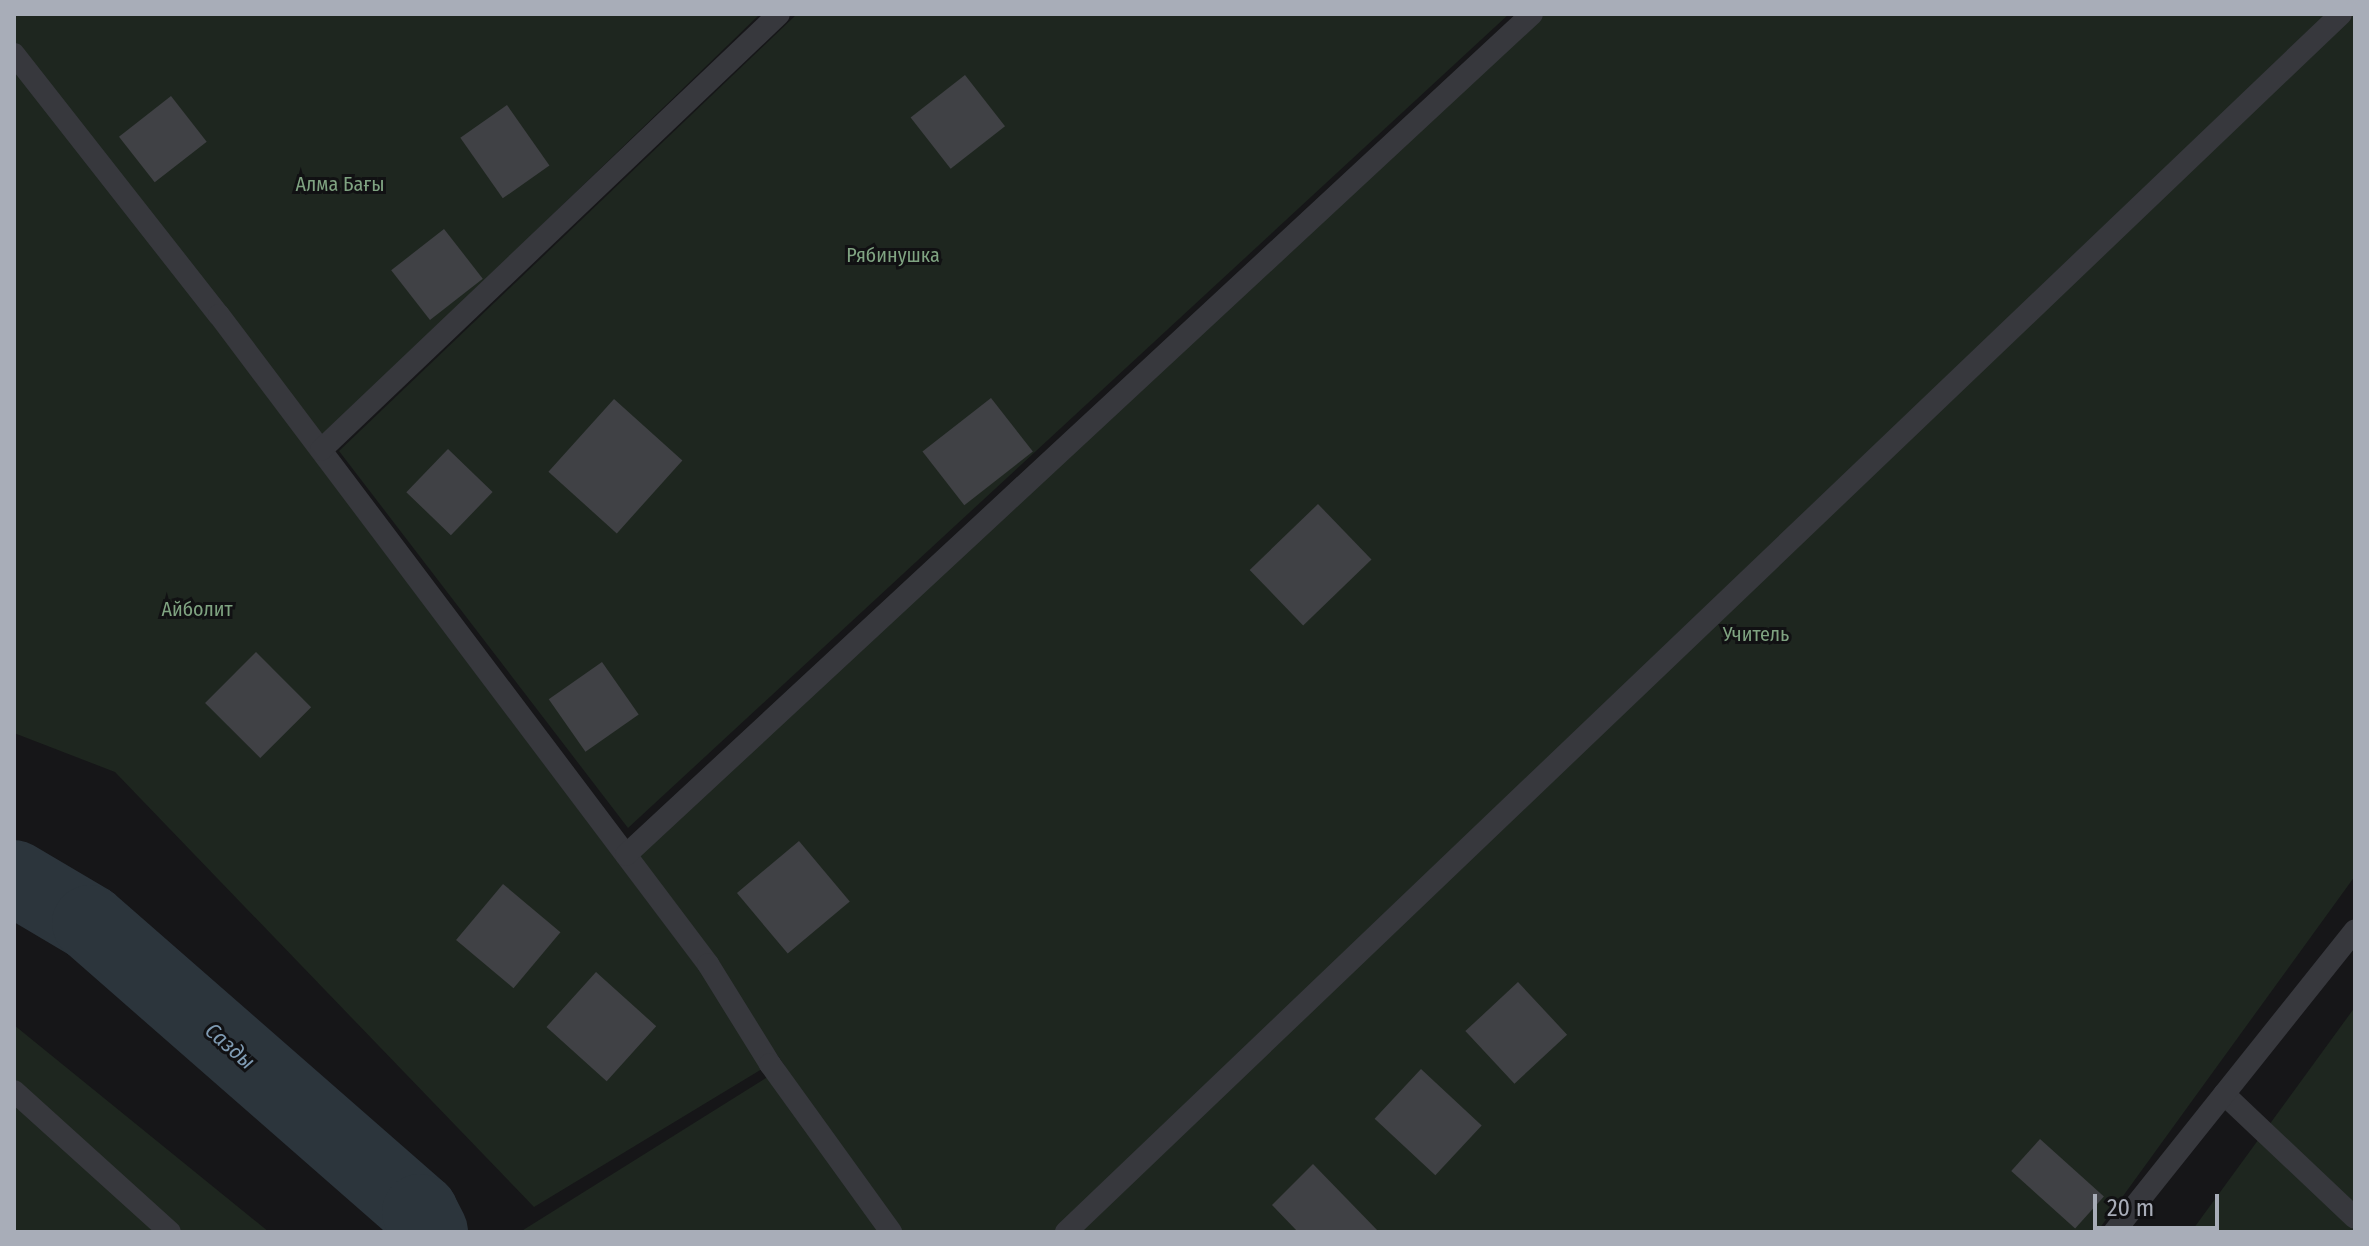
<!DOCTYPE html>
<meta charset="utf-8">
<style>
body{margin:0}
#map{position:relative;width:2369px;height:1246px;overflow:hidden;background:#161618;font-family:"Fira Sans Condensed",sans-serif}
div>[style]{position:absolute}
[style*='--x']{left:calc(var(--x)*1px);top:calc(var(--y)*1px);width:calc(var(--w)*1px);rotate:calc(var(--a)*1deg)}
.green>*{inset:0;background:#1e261f}
.river>*{height:76px;margin:-38px;padding:0 38px;transform-origin:38px;border-radius:38px;background:#2c353c}
.building>*{inset:0;background:#404145;transform-origin:0 0}
.lane>*{height:22px;margin:-11px;padding:0 11px;transform-origin:11px;border-radius:11px;background:#37383d}
span{translate:-50% -50%;white-space:nowrap;text-align:center;line-height:1.15;-webkit-text-stroke:6px #111113;paint-order:stroke}
.park-label{font-size:20px;color:#7fa381}
.water-label{font-size:22px;color:#7f9bb3;font-style:italic}
.frame{position:absolute;inset:0;border:16px solid #a8adb8;pointer-events:none}
.scale{position:absolute;left:2093px;top:1194px;width:126px;height:36px;box-sizing:border-box;border:4px solid #a8adb8;border-top:0;padding-left:10px;font-size:24px;line-height:28px;white-space:nowrap;color:#a8adb8;-webkit-text-stroke:6px #111113;paint-order:stroke}
</style>
<div id="map">
<div class="green">
<i style="clip-path:polygon(14px 14px,760px 14px,323px 437px,14px 46px)"></i>
<i style="clip-path:polygon(797px 14px,1509px 14px,628px 828px,339px 451px)"></i>
<i style="clip-path:polygon(1544px 14px,2355px 14px,2355px 876px,2097px 1232px,520px 1232px,785px 1066px,636px 853px)"></i>
<i style="clip-path:polygon(14px 60px,770px 1064px,534px 1207px,115px 772px,14px 733px)"></i>
<i style="clip-path:polygon(2355px 1007px,2355px 1232px,2191px 1232px)"></i>
<i style="clip-path:polygon(14px 1025px,269px 1232px,14px 1232px)"></i>
</div>
<div class="river">
<i style="--x:14;--y:878;--w:88;--a:30.6"></i>
<i style="--x:90;--y:923;--w:439;--a:41.2"></i>
<i style="--x:420;--y:1212;--w:22;--a:63"></i>
</div>
<div class="building">
<i style="left:965px;top:75px;width:65px;height:69px;rotate:52deg"></i>
<i style="left:171px;top:96px;width:58px;height:66px;rotate:52deg"></i>
<i style="left:507px;top:105px;width:74px;height:57px;rotate:55deg"></i>
<i style="left:444px;top:229px;width:63px;height:67px;rotate:52deg"></i>
<i style="left:991px;top:398px;width:68px;height:87px;rotate:52deg"></i>
<i style="left:614px;top:399px;width:92px;height:98px;rotate:42deg"></i>
<i style="left:448px;top:449px;width:62px;height:60px;rotate:44deg"></i>
<i style="left:1318px;top:504px;width:77px;height:95px;rotate:46deg"></i>
<i style="left:256px;top:652px;width:78px;height:72px;rotate:45deg"></i>
<i style="left:602px;top:662px;width:64px;height:65px;rotate:55deg"></i>
<i style="left:799px;top:841px;width:79px;height:81px;rotate:50deg"></i>
<i style="left:503px;top:884px;width:75px;height:73px;rotate:40deg"></i>
<i style="left:596px;top:972px;width:81px;height:74px;rotate:42deg"></i>
<i style="left:1518px;top:982px;width:72px;height:72px;rotate:47deg"></i>
<i style="left:1421px;top:1069px;width:83px;height:68px;rotate:43deg"></i>
<i style="left:2040px;top:1139px;width:86px;height:43px;rotate:42deg"></i>
<i style="clip-path:polygon(1313px 1164px,1379px 1232px,1298px 1232px,1272px 1205px)"></i>
</div>
<div class="lane">
<i style="--x:14;--y:54;--w:332;--a:51.9"></i>
<i style="--x:219;--y:315;--w:813;--a:53"></i>
<i style="--x:708;--y:964;--w:118;--a:58.2"></i>
<i style="--x:770;--y:1064;--w:207;--a:54.2"></i>
<i style="--x:321;--y:450;--w:632;--a:-43.59"></i>
<i style="--x:626;--y:855;--w:1236;--a:-42.87"></i>
<i style="--x:14;--y:1091;--w:210;--a:42.1"></i>
<i style="--x:2224;--y:1094;--w:180;--a:43.4"></i>
<i style="--x:1066;--y:1232;--w:1763;--a:-43.69"></i>
<i style="--x:2114;--y:1232;--w:386;--a:-51.4"></i>
</div>
<div class="park-label">
<span style="left:340px;top:184px">Алма Бағы</span>
<span style="left:893px;top:255px">Рябинушка</span>
<span style="left:197px;top:609px">Айболит</span>
<span style="left:1756px;top:634px">Учитель</span>
</div>
<div class="water-label">
<span style="left:230px;top:1046px;rotate:41deg">Сазды</span>
</div>
<div class="frame"></div>
<div class="scale">20 m</div>
</div>
